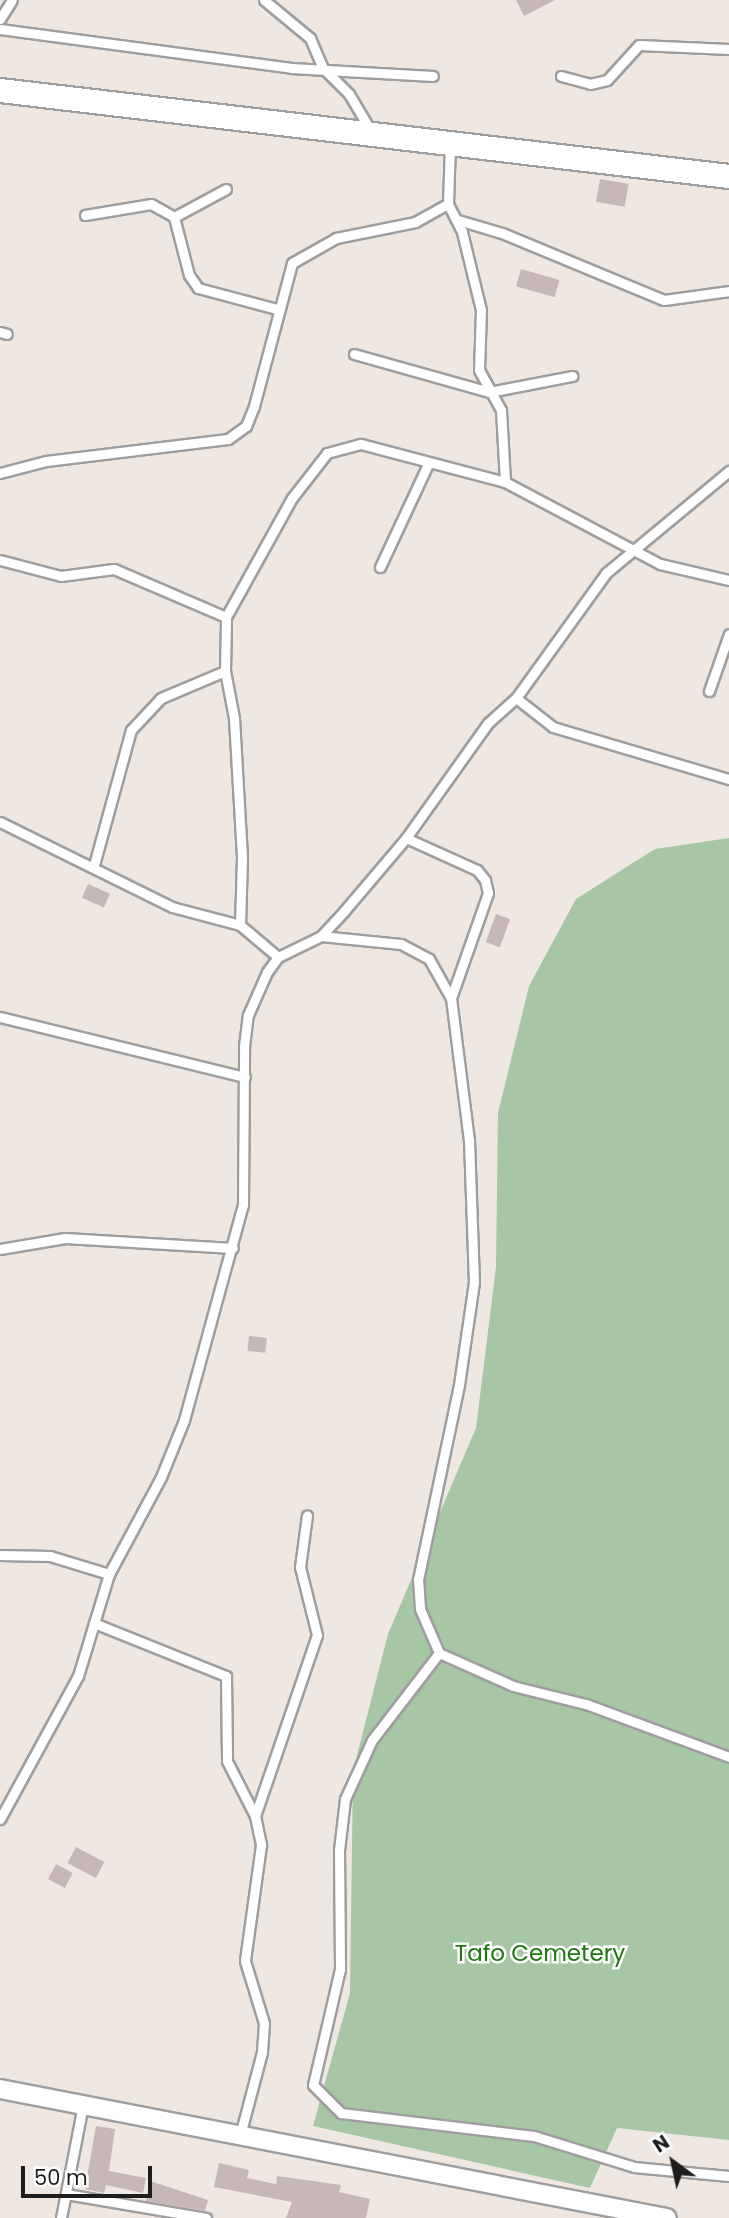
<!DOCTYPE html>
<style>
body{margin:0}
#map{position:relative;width:729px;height:2218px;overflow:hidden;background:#eee7e2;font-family:Poppins,sans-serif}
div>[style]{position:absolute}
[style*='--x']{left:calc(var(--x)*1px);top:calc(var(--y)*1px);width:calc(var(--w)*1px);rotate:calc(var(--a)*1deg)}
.cemetery>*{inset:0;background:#a7c6a4}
.building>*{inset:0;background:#c5b8b6;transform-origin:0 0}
.roads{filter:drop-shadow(2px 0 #9e9e9e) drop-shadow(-2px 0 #9e9e9e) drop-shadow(0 2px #9e9e9e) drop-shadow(0 -2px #9e9e9e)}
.service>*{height:9px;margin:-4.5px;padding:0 4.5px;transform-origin:4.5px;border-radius:4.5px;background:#fff}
.minor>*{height:18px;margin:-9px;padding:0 9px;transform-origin:9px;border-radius:9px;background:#fff}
.tertiary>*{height:23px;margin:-11.5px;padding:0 11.5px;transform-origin:11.5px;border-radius:11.5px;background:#fff}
span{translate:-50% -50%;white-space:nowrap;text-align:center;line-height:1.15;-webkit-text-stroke:5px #fff;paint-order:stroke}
.park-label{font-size:23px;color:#1f770f}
.north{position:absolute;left:638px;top:2127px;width:70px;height:70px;-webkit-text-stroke:5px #fff;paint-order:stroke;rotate:327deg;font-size:19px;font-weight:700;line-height:28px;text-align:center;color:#1d1d1d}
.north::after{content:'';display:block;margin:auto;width:24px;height:32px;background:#1d1d1d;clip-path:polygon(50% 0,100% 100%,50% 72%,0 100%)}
.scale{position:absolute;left:21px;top:2166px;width:131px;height:32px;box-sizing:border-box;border:4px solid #1d1d1d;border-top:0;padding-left:9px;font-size:21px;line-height:24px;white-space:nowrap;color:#1d1d1d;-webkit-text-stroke:5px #fff;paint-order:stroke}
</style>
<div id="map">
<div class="cemetery">
<i style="clip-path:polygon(729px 838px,729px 2140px,617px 2128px,590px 2188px,313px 2126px,350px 1993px,353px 1771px,388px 1634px,476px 1428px,496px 1267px,498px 1113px,529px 986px,576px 899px,655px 849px)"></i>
</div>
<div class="building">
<i style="clip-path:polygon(516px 0,555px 0,524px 16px)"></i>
<i style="left:600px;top:179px;width:29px;height:23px;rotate:10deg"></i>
<i style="left:521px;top:269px;width:40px;height:18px;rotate:16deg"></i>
<i style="left:88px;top:884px;width:24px;height:15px;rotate:24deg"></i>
<i style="left:496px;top:914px;width:15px;height:30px;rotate:20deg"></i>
<i style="left:249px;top:1336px;width:18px;height:15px;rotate:6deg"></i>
<i style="left:76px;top:1847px;width:32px;height:18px;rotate:28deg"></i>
<i style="left:56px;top:1864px;width:19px;height:17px;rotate:28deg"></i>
<i style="clip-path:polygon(96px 2126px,115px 2129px,109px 2171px,146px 2178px,143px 2193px,106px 2185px,104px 2193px,85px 2189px)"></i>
<i style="clip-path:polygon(219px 2163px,249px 2170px,247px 2178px,276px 2184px,277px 2176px,341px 2185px,339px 2192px,370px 2199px,366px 2218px,286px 2218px,292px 2202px,214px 2187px)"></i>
<i style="clip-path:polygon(150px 2181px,208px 2200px,205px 2211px,146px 2201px)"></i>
</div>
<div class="roads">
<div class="service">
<i style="--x:264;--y:0;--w:60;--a:39.6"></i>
<i style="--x:310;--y:38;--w:33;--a:67"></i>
<i style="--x:323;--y:68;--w:37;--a:45"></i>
<i style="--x:349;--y:94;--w:43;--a:59.3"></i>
<i style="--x:0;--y:19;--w:22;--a:-58"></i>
<i style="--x:0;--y:29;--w:294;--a:7.6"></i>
<i style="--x:291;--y:68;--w:142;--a:3.2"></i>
<i style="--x:561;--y:76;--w:30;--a:15"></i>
<i style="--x:590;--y:84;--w:17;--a:-13"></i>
<i style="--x:607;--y:80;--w:47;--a:-47.6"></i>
<i style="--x:639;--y:45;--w:90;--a:2.5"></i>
<i style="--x:226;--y:189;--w:59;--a:151.7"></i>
<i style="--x:174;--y:217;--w:60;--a:75.5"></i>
<i style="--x:189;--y:275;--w:16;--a:55"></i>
<i style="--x:198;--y:288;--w:82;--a:14.9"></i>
<i style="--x:448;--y:204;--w:31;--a:63"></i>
<i style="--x:462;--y:232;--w:80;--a:76.3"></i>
<i style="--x:481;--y:310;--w:60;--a:91.9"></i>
<i style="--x:479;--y:370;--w:46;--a:61.2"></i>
<i style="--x:501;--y:410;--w:72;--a:86.8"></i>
<i style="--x:85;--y:215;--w:67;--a:-9.5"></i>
<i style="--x:151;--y:204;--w:26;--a:29"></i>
<i style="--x:458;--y:220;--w:46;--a:16.5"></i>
<i style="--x:502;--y:233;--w:175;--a:22.5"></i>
<i style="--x:664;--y:300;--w:66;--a:-7.9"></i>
<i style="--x:0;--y:332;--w:7;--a:16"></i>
<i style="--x:354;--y:354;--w:140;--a:15.7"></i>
<i style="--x:489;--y:392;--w:85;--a:-10.9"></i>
<i style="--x:0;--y:473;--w:48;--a:-14.6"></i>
<i style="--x:46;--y:461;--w:183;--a:-6.9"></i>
<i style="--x:228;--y:439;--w:22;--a:-36"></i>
<i style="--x:246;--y:426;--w:22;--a:-68"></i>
<i style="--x:254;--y:406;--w:148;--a:-75.1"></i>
<i style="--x:292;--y:263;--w:51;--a:-29.6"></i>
<i style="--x:336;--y:238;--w:81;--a:-11.4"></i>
<i style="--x:415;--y:222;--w:38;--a:-29"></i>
<i style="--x:448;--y:204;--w:60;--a:-88.1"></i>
<i style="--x:0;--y:560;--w:63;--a:14.7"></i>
<i style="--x:61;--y:576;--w:53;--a:-7.5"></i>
<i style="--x:114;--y:569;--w:122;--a:23.2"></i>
<i style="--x:380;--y:567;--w:114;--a:-65"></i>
<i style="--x:709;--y:691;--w:60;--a:-70.7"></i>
<i style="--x:516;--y:698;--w:47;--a:38.1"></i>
<i style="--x:553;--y:727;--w:184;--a:16.5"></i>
<i style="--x:0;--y:822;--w:192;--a:26.3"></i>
<i style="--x:172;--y:907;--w:70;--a:14.8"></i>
<i style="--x:240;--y:925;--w:50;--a:40.1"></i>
<i style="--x:406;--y:838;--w:78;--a:24.3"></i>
<i style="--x:477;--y:870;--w:13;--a:51"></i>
<i style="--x:485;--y:880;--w:13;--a:77"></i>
<i style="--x:488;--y:893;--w:111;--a:109.4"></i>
<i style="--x:94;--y:865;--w:140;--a:-74.7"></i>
<i style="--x:131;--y:730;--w:44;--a:-46.8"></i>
<i style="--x:161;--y:698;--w:69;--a:-22.9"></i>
<i style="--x:240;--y:925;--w:68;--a:-88.3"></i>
<i style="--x:242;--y:857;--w:139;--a:-93.3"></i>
<i style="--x:234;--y:718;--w:48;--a:-100.8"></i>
<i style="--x:225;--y:671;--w:54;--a:-88.9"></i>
<i style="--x:226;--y:617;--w:136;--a:-61"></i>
<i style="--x:292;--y:498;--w:57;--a:-52.1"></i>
<i style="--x:327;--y:453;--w:35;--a:-15"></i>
<i style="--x:361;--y:444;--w:149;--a:14.8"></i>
<i style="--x:505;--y:482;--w:175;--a:27.9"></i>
<i style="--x:660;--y:564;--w:71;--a:13.1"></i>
<i style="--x:321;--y:936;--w:80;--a:5.7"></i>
<i style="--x:401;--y:944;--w:32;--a:28"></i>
<i style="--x:429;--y:959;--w:45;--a:60.6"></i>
<i style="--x:451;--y:998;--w:143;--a:82.8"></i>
<i style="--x:469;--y:1140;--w:142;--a:88"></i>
<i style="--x:474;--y:1282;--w:104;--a:98.3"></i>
<i style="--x:459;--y:1385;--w:198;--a:101.9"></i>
<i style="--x:418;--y:1579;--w:30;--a:86"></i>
<i style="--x:420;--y:1609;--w:48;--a:66.6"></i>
<i style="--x:439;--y:1653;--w:81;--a:24"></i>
<i style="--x:513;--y:1686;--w:75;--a:13.9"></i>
<i style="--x:586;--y:1704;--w:153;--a:20.3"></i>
<i style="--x:0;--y:1017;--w:252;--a:13.8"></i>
<i style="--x:0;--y:1249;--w:66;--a:-9.6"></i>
<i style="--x:65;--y:1238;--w:168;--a:3.4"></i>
<i style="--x:0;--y:1555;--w:50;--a:1.1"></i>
<i style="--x:50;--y:1556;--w:62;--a:17"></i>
<i style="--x:94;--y:1623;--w:142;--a:21.9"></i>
<i style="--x:226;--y:1676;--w:85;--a:89.3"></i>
<i style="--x:227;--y:1761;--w:62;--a:63"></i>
<i style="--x:255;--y:1816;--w:30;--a:78"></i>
<i style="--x:261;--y:1845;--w:117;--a:97.9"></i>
<i style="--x:245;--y:1961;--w:65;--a:73"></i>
<i style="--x:264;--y:2023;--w:29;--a:94"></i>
<i style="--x:262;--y:2052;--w:86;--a:104.8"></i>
<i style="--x:439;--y:1653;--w:110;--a:127.6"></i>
<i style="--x:372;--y:1740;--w:65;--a:114.6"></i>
<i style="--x:345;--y:1799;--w:51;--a:96.7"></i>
<i style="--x:339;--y:1850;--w:119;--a:89.5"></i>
<i style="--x:340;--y:1969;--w:119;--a:103.1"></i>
<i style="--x:313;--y:2085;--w:40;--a:45"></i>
<i style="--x:341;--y:2113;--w:194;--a:6.8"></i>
<i style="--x:534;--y:2136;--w:105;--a:17.2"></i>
<i style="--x:634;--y:2167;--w:95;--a:5.4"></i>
<i style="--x:255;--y:1816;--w:191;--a:-71.1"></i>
<i style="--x:317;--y:1635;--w:70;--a:-104"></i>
<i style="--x:300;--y:1567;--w:52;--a:-82.3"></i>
<i style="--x:0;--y:1819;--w:163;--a:-61.4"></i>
<i style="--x:78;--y:1676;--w:107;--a:-73.1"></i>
<i style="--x:109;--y:1574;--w:110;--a:-61.8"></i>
<i style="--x:161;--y:1477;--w:61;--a:-68"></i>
<i style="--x:184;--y:1420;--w:223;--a:-74.7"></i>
<i style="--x:243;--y:1205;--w:159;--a:-89.6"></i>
<i style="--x:244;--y:1046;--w:31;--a:-83"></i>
<i style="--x:248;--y:1015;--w:47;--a:-66.2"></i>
<i style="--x:267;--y:972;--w:19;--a:-54"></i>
<i style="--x:278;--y:957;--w:48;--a:-26"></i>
<i style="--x:321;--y:936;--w:35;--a:-47"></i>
<i style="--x:345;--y:910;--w:94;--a:-49.7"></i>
<i style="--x:406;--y:838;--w:141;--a:-54.5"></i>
<i style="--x:488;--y:723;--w:38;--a:-42"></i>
<i style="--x:516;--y:698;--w:154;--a:-54.2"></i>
<i style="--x:606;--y:573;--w:160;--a:-39.7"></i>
<i style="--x:66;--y:2194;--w:142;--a:9.7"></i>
<i style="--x:61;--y:2218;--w:115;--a:-79"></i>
</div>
<div class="minor">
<i style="--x:0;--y:2089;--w:679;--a:10.95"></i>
</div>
<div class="tertiary">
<i style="--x:0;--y:90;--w:734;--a:6.73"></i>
</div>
</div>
<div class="park-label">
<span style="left:540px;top:1953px">Tafo Cemetery</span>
</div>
<div class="north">N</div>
<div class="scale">50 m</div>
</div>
